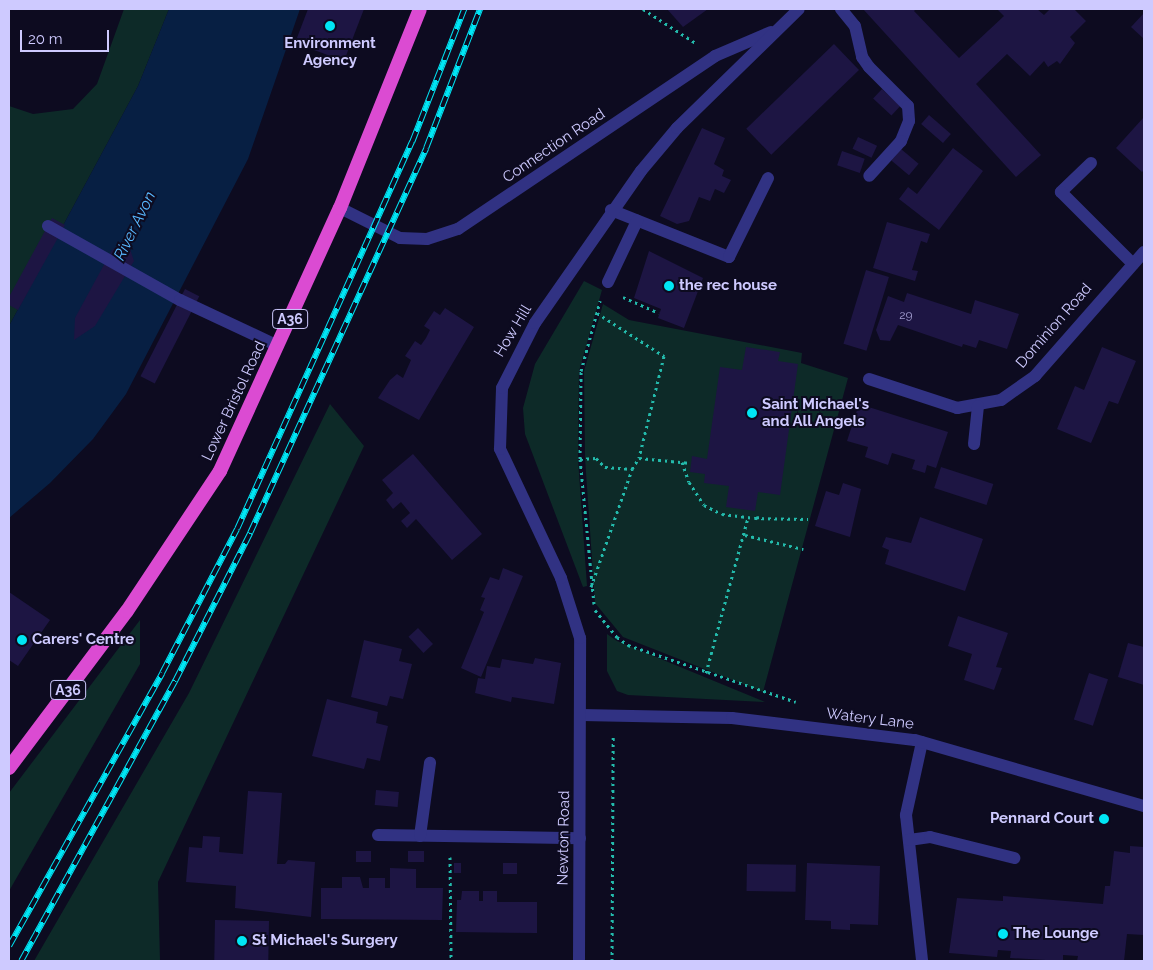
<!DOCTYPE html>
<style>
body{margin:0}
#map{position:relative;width:1153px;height:970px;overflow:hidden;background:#0d0b20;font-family:Raleway,sans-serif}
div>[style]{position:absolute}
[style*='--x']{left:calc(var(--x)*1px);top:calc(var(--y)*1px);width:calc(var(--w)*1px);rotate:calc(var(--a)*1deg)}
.green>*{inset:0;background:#0d2a28}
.water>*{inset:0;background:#071f43}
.building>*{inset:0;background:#1d1543;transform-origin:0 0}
.path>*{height:3px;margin-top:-1.5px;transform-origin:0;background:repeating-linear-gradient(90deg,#23baab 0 2.5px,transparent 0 6.5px)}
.service>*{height:12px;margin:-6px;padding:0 6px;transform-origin:6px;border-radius:6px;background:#313283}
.minor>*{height:12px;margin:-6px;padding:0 6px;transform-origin:6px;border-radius:6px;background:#313283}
.tertiary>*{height:12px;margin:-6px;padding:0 6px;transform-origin:6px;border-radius:6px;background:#313283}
.trunk>*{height:14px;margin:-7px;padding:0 7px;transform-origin:7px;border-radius:7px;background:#db4bd2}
.rail>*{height:5.5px;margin-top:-2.75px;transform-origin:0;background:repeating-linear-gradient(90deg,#0d0b20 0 11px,#00e6f5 0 22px);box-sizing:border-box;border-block:1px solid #00e6f5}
.dots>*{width:14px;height:14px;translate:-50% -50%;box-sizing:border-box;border:2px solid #0d0b20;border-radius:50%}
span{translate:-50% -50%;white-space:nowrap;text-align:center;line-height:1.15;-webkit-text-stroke:4px #0d0b20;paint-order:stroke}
.number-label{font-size:12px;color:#a29dd0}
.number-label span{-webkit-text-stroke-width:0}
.shield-label span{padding:1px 4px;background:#0d0b20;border:1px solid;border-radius:4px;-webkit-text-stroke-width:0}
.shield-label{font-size:14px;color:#cecaff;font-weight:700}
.poi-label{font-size:15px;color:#cecaff;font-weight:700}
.left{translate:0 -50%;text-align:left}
.right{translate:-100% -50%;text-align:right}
.street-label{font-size:15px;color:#cecaff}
.water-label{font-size:16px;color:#58b8ff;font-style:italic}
.frame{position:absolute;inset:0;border:10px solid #cecaff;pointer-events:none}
.scale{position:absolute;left:20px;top:30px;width:89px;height:22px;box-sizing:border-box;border:2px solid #cecaff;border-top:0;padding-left:6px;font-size:15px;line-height:18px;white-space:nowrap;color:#cecaff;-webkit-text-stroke:4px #0d0b20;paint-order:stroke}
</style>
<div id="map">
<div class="green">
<i style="clip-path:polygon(124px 9px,169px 9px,138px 86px,9px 326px,9px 106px,33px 114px,73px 109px,97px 84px)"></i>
<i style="clip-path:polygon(584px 281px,602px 290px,579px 371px,578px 459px,587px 586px,583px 587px,525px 434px,523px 408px,535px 364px)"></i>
<i style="clip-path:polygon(603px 304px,629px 320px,802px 353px,801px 363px,848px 378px,763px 692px,623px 637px,595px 603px,585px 458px,584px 371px)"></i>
<i style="clip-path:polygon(330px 404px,364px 446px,158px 882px,160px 961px,34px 961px,189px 693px)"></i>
<i style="clip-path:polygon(140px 620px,140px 664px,9px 891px,9px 793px)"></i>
<i style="clip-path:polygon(607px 634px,617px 641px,765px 702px,628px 695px,617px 691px,607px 671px)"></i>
</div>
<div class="water">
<i style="clip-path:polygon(169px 9px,300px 9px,248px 159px,126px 394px,93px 439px,50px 483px,9px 518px,9px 326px,138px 86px)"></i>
</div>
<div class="building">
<i style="clip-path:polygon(308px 9px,364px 9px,344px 61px,295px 43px)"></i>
<i style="clip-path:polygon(667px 9px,708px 9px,683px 27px)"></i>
<i style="clip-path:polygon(863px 9px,916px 9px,914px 11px,959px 58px,1004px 16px,997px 9px,1037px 9px,1044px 15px,1050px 9px,1074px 9px,1086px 21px,1070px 37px,1075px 43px,1060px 64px,1057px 61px,1048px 67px,1044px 61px,1030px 76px,1007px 54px,976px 84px,1041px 155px,1016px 177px)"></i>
<i style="clip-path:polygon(1144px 13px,1144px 39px,1131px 27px)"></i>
<i style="left:834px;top:44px;width:36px;height:122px;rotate:46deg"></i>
<i style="left:882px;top:89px;width:25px;height:13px;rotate:43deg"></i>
<i style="left:929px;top:115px;width:29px;height:12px;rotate:41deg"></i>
<i style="clip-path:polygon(1144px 117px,1144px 170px,1142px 172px,1116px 148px)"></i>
<i style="clip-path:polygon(702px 128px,725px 138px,714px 164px,724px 170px,722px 176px,731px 180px,724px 193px,715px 189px,710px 201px,699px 197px,689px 221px,677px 224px,660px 216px)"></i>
<i style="left:858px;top:137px;width:21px;height:13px;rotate:25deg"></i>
<i style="clip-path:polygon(953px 148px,983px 171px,939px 230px,899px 199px,908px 187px,917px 194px)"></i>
<i style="left:901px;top:149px;width:23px;height:15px;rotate:40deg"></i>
<i style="left:842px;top:151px;width:24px;height:15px;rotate:19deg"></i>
<i style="clip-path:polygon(52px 218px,65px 225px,18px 310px,9px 305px,9px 297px)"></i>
<i style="clip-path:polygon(887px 222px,930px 234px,927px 243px,921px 241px,912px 270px,918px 271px,915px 281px,873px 268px)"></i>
<i style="clip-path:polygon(120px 245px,129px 246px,134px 261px,95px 326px,74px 340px,75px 318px,112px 250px)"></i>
<i style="clip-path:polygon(649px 251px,703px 278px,684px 328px,658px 318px,661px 309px,634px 298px)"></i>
<i style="left:866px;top:270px;width:24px;height:77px;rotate:17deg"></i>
<i style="left:185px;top:289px;width:16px;height:98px;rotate:27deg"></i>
<i style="clip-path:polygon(907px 293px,971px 314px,975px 300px,1019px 314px,1007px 349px,979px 340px,976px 348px,963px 344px,962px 347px,898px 325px,890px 341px,880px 340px,876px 330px,888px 296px,904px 302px)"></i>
<i style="clip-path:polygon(445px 308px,474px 327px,419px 420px,378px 398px,390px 380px,397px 374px,403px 378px,411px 360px,405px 356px,415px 341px,421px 345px,426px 338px,430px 330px,424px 326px,434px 311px,440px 315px)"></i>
<i style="clip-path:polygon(746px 347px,780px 352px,778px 361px,798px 364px,780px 495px,758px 492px,755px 511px,726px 507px,729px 486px,704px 483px,705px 474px,690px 472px,692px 456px,707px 459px,720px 367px,742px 370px)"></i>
<i style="clip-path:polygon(1102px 347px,1136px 361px,1118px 404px,1109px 401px,1091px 443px,1057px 429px,1075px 386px,1084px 390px)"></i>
<i style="clip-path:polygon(859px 404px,948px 432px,936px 468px,927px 465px,925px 473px,912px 469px,915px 460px,892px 453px,888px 465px,865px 457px,868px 447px,847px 441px)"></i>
<i style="clip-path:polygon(413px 454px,482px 534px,452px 560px,416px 519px,407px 528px,401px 521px,410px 513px,401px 502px,393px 509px,386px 500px,393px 493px,382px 480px)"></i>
<i style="left:941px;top:467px;width:55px;height:22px;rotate:18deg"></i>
<i style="clip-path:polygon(843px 483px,861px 489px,850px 537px,815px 526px,826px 491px,839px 495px)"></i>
<i style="clip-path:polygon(920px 517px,983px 539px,965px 591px,885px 564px,889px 550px,882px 547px,886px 537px,911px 543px)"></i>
<i style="clip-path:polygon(503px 568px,523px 576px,481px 677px,461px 668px,484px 612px,480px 610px,485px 598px,481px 597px,490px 577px,499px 580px)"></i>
<i style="clip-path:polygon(9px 592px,50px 620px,18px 666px,9px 660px)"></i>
<i style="clip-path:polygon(958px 616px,1008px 633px,996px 667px,1002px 668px,994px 690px,964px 680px,972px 654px,948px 646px)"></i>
<i style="left:418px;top:628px;width:22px;height:13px;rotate:47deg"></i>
<i style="clip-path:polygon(364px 640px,402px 649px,399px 661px,412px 664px,403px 699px,390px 696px,387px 706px,351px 697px)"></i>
<i style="clip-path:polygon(1128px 643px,1144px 647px,1144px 685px,1118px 677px)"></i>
<i style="clip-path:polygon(535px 658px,561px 663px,554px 704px,512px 697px,511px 702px,475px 693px,478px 678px,485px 679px,487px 666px,500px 668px,502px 659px,533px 664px)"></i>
<i style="left:1089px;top:673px;width:20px;height:49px;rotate:18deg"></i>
<i style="clip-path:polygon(327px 699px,378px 712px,376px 723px,388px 726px,380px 761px,367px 758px,364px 769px,312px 756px)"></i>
<i style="left:376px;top:790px;width:23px;height:15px;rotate:5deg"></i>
<i style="clip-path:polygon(248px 791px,282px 793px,277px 864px,285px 864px,288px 860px,315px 862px,311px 917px,235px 908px,236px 886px,186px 882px,189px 847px,202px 848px,203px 836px,220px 837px,219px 852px,243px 854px)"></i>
<i style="clip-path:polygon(1130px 846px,1144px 847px,1144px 935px,1127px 934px,1124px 961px,1077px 961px,1078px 956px,1063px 955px,1063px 961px,1010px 958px,1011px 951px,998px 950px,997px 957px,949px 953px,957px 898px,1003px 901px,1003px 896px,1103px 904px,1105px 886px,1110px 886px,1114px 851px,1130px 853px)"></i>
<i style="left:356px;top:851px;width:15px;height:11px"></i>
<i style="left:408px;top:851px;width:16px;height:11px"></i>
<i style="left:454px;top:863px;width:7px;height:10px"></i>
<i style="left:503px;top:863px;width:14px;height:11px"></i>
<i style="clip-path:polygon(807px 863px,880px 866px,878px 925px,850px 924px,850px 930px,831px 929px,831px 921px,805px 920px)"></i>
<i style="left:747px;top:864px;width:49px;height:27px;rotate:1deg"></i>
<i style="clip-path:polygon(390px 868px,416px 869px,416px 888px,443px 888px,442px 920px,321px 919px,321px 888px,342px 888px,342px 877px,360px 877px,363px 888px,369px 888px,369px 878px,385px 878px,385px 888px,390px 888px)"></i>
<i style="clip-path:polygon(462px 891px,479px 891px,479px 901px,483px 901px,483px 891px,497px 891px,497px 902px,537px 902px,537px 933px,456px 932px,457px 900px,461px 900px)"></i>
<i style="left:215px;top:920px;width:54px;height:41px;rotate:1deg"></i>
</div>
<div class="path">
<i style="--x:643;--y:9;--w:64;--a:32.9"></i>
<i style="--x:623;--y:297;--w:39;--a:24"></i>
<i style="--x:597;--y:313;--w:80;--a:32.7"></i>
<i style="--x:664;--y:356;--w:105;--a:103.8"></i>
<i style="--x:580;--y:459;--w:16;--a:-4"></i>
<i style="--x:596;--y:458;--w:13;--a:45"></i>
<i style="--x:605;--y:467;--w:27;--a:4"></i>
<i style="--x:682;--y:462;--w:21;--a:71"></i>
<i style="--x:689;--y:482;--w:27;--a:57"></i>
<i style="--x:704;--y:505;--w:20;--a:27"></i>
<i style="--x:722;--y:514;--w:33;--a:7"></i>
<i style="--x:759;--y:517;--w:4;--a:166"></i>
<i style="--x:755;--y:518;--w:53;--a:1.1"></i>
<i style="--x:745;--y:535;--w:60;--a:13.6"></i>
<i style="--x:591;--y:587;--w:125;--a:-70.8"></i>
<i style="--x:632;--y:469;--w:13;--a:-58"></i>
<i style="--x:639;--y:458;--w:52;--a:5.5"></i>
<i style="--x:594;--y:604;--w:146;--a:-95.5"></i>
<i style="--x:580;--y:459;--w:88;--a:-89.3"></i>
<i style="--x:581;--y:371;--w:73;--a:-74.8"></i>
<i style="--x:595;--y:610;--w:35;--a:51"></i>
<i style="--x:617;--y:637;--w:14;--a:36"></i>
<i style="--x:628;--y:645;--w:177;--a:18.7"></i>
<i style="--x:706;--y:673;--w:162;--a:-74.9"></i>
<i style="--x:450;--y:857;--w:104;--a:89.4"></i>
<i style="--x:612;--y:961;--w:224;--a:-89.7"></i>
</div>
<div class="service">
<i style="--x:841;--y:9;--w:22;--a:51"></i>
<i style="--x:855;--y:26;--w:32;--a:77"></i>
<i style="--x:862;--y:57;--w:12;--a:55"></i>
<i style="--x:869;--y:67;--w:55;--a:45"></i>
<i style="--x:908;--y:106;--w:15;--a:86"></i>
<i style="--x:909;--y:121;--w:22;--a:112"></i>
<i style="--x:901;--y:141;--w:47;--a:132.4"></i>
<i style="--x:1091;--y:163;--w:42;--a:136"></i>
<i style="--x:1061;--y:192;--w:102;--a:45"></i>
<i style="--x:611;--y:210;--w:127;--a:21.7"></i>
<i style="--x:729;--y:257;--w:88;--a:-63.7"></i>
<i style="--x:48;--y:226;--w:151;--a:29.3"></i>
<i style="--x:180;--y:300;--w:108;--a:25.1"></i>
<i style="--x:608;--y:282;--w:68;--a:-64.6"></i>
<i style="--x:922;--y:742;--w:75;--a:102.4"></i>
<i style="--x:906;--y:815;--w:147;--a:83.7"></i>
<i style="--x:909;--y:840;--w:21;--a:-8"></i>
<i style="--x:930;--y:837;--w:87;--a:14"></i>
</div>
<div class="minor">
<i style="--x:869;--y:379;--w:93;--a:18.2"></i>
<i style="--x:957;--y:408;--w:45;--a:-10.3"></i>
<i style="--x:1001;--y:400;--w:42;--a:-35.2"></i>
<i style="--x:1035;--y:376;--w:165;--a:-48.7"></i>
<i style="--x:974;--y:444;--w:38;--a:-84"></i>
<i style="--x:582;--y:715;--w:150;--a:1.1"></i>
<i style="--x:732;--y:718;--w:184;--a:6.9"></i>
<i style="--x:915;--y:740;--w:238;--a:16.1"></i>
<i style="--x:378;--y:835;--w:202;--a:0.9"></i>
<i style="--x:420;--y:836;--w:74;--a:-82.2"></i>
</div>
<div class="tertiary">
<i style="--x:340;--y:208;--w:67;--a:26.6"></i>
<i style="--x:400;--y:238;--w:27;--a:2"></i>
<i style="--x:427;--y:239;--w:33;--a:-18"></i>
<i style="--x:458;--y:229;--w:310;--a:-33.9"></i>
<i style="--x:715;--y:56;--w:61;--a:-23.2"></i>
<i style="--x:579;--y:961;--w:323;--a:-89.8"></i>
<i style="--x:580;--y:638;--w:63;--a:-107.6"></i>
<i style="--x:561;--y:578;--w:143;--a:-115.3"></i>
<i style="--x:500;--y:449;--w:61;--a:-88.1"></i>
<i style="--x:502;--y:388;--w:73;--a:-63.1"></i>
<i style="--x:535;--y:323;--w:185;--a:-55.1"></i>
<i style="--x:641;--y:171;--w:56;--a:-50.1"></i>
<i style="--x:677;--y:128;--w:170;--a:-44.3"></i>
</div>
<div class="trunk">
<i style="--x:9;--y:768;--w:196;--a:-53.1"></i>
<i style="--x:127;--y:611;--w:168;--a:-56.4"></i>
<i style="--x:220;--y:471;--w:289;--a:-65.5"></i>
<i style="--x:340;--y:208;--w:214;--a:-68.1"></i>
</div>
<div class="rail">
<i style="--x:9;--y:946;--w:313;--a:-60.7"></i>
<i style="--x:162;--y:673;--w:162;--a:-62.5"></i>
<i style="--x:237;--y:529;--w:425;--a:-65.7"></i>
<i style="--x:412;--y:142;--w:143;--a:-68.6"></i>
<i style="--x:21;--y:961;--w:320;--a:-61.2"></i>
<i style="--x:175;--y:681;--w:166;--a:-63.1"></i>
<i style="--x:250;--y:533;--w:423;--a:-65.4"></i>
<i style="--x:426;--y:148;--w:149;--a:-68.8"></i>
</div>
<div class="dots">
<i style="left:330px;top:26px;background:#00e6f5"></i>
<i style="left:669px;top:286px;background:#00e6f5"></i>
<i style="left:752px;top:413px;background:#00e6f5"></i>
<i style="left:22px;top:640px;background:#00e6f5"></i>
<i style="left:1104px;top:819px;background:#00e6f5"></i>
<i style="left:1003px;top:934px;background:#00e6f5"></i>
<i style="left:242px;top:941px;background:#00e6f5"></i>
</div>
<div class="number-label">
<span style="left:906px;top:316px">29</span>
</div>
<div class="shield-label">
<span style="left:290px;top:319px">A36</span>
<span style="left:68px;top:690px">A36</span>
</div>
<div class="poi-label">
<span style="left:330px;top:52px">Environment<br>Agency</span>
<span class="left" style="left:679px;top:286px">the rec house</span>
<span class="left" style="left:762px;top:413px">Saint Michael's<br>and All Angels</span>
<span class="left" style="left:32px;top:640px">Carers' Centre</span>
<span class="right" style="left:1094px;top:819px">Pennard Court</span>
<span class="left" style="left:1013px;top:934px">The Lounge</span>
<span class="left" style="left:252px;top:941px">St Michael's Surgery</span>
</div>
<div class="street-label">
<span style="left:554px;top:146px;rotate:-34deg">Connection Road</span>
<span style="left:1054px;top:326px;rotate:-49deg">Dominion Road</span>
<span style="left:513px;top:331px;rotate:-59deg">How Hill</span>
<span style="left:234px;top:401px;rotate:-65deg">Lower Bristol Road</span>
<span style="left:870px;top:719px;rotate:7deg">Watery Lane</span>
<span style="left:564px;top:838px;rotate:-89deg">Newton Road</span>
</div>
<div class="water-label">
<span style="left:135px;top:226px;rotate:-64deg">River Avon</span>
</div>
<div class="frame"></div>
<div class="scale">20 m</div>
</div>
